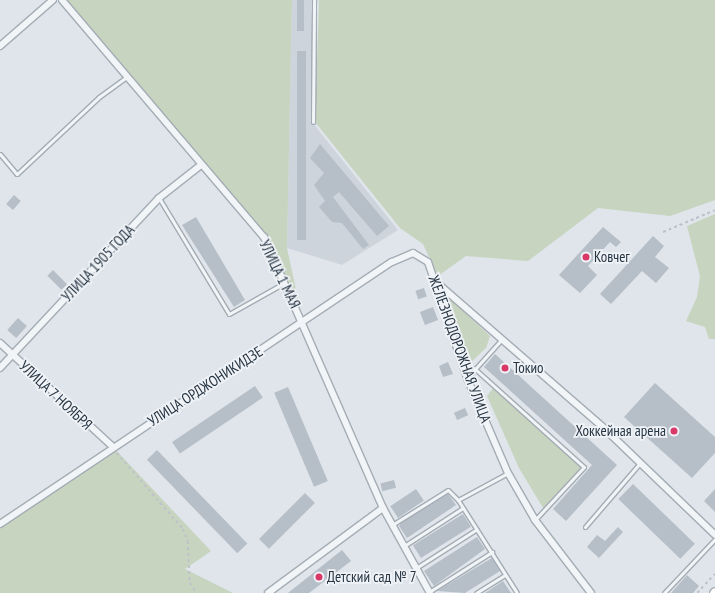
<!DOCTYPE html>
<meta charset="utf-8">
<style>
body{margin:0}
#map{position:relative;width:715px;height:593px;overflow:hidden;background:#dfe5ea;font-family:"PT Sans Narrow",sans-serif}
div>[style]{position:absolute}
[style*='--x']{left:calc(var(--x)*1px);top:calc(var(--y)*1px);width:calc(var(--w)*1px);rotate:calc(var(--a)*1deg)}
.built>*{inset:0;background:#cdd4dc}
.green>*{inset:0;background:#c7d4bf}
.building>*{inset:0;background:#b6bec7;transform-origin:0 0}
.path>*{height:1.5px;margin-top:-0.75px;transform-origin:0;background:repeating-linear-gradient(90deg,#bdc3c8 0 3px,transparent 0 6px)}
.roads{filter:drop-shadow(1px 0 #a4acb4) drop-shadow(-1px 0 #a4acb4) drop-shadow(0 1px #a4acb4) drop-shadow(0 -1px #a4acb4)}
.service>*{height:3px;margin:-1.5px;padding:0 1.5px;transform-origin:1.5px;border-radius:1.5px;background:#f2f5f7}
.minor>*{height:6px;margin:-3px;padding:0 3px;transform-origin:3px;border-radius:3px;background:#f2f5f7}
.secondary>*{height:9px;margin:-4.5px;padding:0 4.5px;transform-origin:4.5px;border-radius:4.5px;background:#fff}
.dots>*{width:11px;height:11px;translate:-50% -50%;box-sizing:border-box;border:2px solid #eff3f7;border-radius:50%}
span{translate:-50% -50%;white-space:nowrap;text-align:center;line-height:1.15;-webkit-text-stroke:3.5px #eff3f7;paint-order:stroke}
.poi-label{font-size:15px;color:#263442}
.left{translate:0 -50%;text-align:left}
.right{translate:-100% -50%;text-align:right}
.street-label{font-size:15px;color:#263442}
</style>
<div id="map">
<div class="built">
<i style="clip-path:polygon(292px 0,314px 0,312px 122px,398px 230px,342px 265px,287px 248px)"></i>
</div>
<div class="green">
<i style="clip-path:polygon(62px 0,292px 0,287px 248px,303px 322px,264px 237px)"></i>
<i style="clip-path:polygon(319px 0,715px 0,715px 200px,670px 216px,598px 208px,528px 261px,466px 256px,438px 276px,423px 244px,400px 228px,315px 122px)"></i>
<i style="clip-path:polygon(715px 214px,715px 339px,709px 339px,705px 327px,686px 321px,697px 297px,700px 276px,687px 226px)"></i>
<i style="clip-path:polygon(440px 289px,490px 336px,486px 348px,468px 365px)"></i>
<i style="clip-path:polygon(494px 387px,584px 467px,545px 511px,519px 468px,487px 396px)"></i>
<i style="clip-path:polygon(112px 446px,211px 551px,185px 569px,233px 593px,0 593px,0 524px)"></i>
</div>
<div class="building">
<i style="left:297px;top:0;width:7px;height:31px"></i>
<i style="left:297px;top:51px;width:9px;height:189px"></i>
<i style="clip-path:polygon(320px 144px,389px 226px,377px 236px,339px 192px,333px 197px,369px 245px,363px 249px,342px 223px,332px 222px,319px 207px,325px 201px,314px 185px,324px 173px,310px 158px)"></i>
<i style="left:14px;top:195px;width:9px;height:12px;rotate:41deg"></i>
<i style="clip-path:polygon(196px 217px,245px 300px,234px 307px,182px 225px)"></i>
<i style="clip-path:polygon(603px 227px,621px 242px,616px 247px,610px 242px,588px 266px,597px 275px,580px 293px,559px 275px)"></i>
<i style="clip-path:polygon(653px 236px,664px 246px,655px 257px,669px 268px,656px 283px,642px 271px,611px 304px,600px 294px)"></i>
<i style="left:53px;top:270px;width:20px;height:8px;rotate:45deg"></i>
<i style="left:424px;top:288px;width:9px;height:9px;rotate:72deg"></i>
<i style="left:433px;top:307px;width:14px;height:14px;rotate:69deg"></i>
<i style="left:18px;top:318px;width:12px;height:16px;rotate:42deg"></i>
<i style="clip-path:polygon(495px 354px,617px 465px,566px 521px,553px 509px,592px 465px,484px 367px)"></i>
<i style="clip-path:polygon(448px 362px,453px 374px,443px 377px,439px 366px)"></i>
<i style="clip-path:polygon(655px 383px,715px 437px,715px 453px,692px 478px,624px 417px)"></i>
<i style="left:255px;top:386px;width:14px;height:100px;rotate:56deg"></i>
<i style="left:288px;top:387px;width:102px;height:15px;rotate:67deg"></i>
<i style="left:465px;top:408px;width:8px;height:12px;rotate:67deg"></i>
<i style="left:157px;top:450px;width:130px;height:14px;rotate:46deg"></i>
<i style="left:394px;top:480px;width:8px;height:14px;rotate:76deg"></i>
<i style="left:633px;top:484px;width:86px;height:21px;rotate:44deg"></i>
<i style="left:416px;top:489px;width:14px;height:31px;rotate:56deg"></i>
<i style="clip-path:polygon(715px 489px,715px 512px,704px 501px)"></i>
<i style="left:305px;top:493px;width:14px;height:65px;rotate:45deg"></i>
<i style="clip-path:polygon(448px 494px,456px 505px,407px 538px,399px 526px,401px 523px)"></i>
<i style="left:463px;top:514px;width:15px;height:59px;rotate:58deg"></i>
<i style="clip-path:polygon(618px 527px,623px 532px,599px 558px,587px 547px,597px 535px,605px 541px)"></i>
<i style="clip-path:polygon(477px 537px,485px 549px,434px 586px,424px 571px)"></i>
<i style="clip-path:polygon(342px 550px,351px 561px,309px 593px,288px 593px)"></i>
<i style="clip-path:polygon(492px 558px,500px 571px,465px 593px,437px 591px)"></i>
<i style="clip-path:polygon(687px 575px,699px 586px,693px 593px,671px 593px)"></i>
<i style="clip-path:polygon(503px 581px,511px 593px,485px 593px)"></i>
</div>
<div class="path">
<i style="--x:663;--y:232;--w:56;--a:-22.9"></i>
<i style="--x:117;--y:453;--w:101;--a:49"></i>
<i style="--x:183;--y:529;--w:13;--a:67"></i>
<i style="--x:188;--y:541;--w:42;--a:87.3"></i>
<i style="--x:190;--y:583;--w:12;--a:55"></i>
<i style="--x:697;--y:593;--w:26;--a:-47"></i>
</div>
<div class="roads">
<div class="service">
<i style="--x:313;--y:122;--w:122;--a:-89.5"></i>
<i style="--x:0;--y:154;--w:26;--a:50"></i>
<i style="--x:17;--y:174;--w:112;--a:-43.2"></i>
<i style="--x:99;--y:97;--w:34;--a:-36"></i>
<i style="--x:159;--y:198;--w:135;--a:58.9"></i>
<i style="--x:229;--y:314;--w:63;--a:-29.4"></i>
<i style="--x:474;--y:368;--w:148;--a:42"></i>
<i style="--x:584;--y:467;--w:72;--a:132.8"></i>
<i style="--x:467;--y:378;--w:52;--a:-48.1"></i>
<i style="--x:458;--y:500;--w:110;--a:57.6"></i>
<i style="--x:392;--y:525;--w:66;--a:-32"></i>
<i style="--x:448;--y:490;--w:14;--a:45"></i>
<i style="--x:458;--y:500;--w:57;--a:-28.4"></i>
<i style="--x:585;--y:527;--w:84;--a:-49.3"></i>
<i style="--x:404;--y:546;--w:70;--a:-32.8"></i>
<i style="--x:416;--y:568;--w:72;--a:-32.6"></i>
<i style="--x:429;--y:592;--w:75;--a:-32.4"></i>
<i style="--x:476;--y:593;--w:34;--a:-32"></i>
<i style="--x:664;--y:593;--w:74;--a:-46.6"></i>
</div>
<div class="minor">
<i style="--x:62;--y:0;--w:311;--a:49.6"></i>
<i style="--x:264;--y:237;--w:296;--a:66.3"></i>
<i style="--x:383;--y:508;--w:97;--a:61.1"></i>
<i style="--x:0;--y:46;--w:70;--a:-41"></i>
<i style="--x:436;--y:282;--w:225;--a:41"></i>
<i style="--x:606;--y:430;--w:151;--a:43.9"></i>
<i style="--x:0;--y:343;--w:152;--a:42.6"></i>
<i style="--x:0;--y:368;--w:233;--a:-46.9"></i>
<i style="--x:159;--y:198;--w:53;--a:-38.2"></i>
<i style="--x:0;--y:524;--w:471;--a:-33.8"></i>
<i style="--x:392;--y:262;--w:23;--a:-23"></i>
<i style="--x:413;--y:253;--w:17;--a:31"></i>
<i style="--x:428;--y:262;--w:122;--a:71.4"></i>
<i style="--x:467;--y:378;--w:103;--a:66.7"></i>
<i style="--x:508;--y:473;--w:54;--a:60.1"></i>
<i style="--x:535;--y:520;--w:92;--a:52.5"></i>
<i style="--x:268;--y:593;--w:143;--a:-36.5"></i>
</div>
<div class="secondary">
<i style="--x:714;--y:593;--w:1;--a:-45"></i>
</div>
</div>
<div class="dots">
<i style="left:586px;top:257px;background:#da3867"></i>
<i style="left:505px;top:368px;background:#da3867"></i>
<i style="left:674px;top:431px;background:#da3867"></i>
<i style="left:319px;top:577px;background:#da3867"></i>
</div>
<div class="poi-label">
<span class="left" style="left:594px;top:257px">Ковчег</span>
<span class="left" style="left:513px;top:368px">Токио</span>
<span class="right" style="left:666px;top:431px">Хоккейная арена</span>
<span class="left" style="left:327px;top:577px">Детский сад № 7</span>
</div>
<div class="street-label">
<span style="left:98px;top:263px;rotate:-47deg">УЛИЦА 1905 ГОДА</span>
<span style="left:280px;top:274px;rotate:64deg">УЛИЦА 1 МАЯ</span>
<span style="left:460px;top:349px;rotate:70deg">ЖЕЛЕЗНОДОРОЖНАЯ УЛИЦА</span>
<span style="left:205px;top:386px;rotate:-33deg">УЛИЦА ОРДЖОНИКИДЗЕ</span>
<span style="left:56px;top:395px;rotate:43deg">УЛИЦА 7 НОЯБРЯ</span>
</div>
</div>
